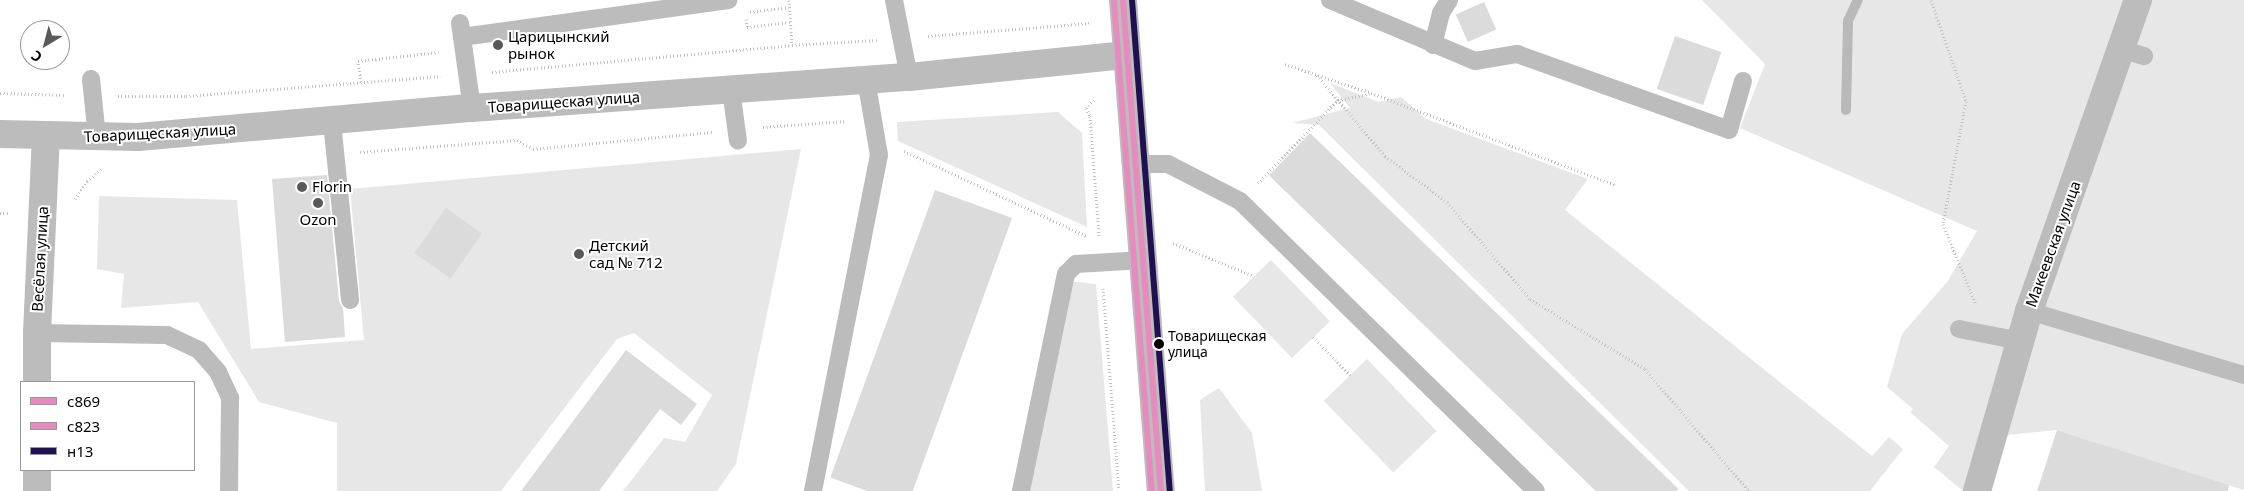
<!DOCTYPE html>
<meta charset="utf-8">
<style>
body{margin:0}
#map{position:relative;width:2244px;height:491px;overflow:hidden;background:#fff;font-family:"Noto Sans",sans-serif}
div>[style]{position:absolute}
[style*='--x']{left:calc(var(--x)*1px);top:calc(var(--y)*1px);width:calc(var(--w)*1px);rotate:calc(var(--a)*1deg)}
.green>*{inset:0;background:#e7e7e7;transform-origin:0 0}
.stream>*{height:10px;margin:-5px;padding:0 5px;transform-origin:5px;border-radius:5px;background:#b9b9b9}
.building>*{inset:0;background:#dbdbdb;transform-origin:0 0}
.path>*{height:3px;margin-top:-1.5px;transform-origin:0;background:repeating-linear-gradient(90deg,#c2c2c2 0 1px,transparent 0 3.5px)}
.service>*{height:18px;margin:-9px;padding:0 9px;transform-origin:9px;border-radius:9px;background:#bcbcbc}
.minor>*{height:28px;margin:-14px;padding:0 14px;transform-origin:14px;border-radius:14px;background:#bcbcbc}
.tertiary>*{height:28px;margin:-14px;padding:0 14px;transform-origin:14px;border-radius:14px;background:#bcbcbc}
.bus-1>*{height:6px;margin:-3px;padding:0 3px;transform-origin:3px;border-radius:3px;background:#e68bbd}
.bus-2>*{height:6px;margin:-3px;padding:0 3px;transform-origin:3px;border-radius:3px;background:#e68bbd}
.bus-3>*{height:6px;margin:-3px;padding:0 3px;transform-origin:3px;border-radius:3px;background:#1f1051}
.dots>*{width:14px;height:14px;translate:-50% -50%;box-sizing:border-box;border:2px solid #fff;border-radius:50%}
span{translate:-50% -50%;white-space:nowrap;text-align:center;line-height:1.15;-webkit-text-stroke:4px #fff;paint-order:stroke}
.bus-label{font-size:14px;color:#000}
.left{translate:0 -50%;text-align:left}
.poi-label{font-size:15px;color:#000}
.street-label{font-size:15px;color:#000}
.legend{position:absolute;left:20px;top:381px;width:175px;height:90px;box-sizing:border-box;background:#fff;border:1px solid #999;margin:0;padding:6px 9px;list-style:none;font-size:15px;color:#000}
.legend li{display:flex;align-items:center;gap:10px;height:25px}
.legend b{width:25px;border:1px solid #999}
.north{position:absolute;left:20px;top:20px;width:50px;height:50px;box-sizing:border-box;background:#fff;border:1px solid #999;border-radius:50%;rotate:217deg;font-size:14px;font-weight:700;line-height:20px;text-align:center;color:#000}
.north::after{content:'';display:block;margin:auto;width:18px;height:22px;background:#595959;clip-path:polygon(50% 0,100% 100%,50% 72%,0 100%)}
</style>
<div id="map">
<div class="green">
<i style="clip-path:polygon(1702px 0,2244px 0,2244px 490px,2057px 430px,1978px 438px,1963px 491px,1934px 467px,1949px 446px,1910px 412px,1913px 409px,1887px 387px,1902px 334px,1947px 282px,1977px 231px,1740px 128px,1765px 64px)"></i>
<i style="clip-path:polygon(1330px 83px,1379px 102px,1401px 97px,1426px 119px,1588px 179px,1565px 210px,1872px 456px,1889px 437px,1903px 449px,1870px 491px,1689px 491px,1319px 125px,1292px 123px,1350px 108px)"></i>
<i style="clip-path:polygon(1058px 112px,1082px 133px,1087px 227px,898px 141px,897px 122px)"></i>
<i style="clip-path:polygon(801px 149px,736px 464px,717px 491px,623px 491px,664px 438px,685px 442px,712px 395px,634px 333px,617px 339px,501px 491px,337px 491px,337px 423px,259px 402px,198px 302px,121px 308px,124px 274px,97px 269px,99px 196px,237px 200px,251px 349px,364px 340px,350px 189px)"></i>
<i style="left:1271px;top:260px;width:85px;height:53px;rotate:46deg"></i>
<i style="clip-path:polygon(1068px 281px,1096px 284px,1113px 491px,1027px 491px)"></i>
<i style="left:1367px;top:359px;width:100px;height:60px;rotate:46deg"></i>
<i style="clip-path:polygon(1219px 388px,1252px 433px,1262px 491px,1205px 491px,1200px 400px)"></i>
</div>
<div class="stream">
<i style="--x:1846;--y:110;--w:89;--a:-88.7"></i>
<i style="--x:1848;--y:21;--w:23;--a:-65"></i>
</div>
<div class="building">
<i style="left:1484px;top:2px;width:30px;height:31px;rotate:66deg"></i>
<i style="left:1675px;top:36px;width:49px;height:56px;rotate:19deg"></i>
<i style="left:1310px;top:133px;width:512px;height:59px;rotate:44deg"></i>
<i style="clip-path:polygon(327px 175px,339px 301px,343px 308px,345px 337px,285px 342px,272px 179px)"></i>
<i style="left:935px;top:190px;width:82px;height:306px;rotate:20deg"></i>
<i style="left:446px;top:208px;width:44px;height:55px;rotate:35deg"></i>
<i style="clip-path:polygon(626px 350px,697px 404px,681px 425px,660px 409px,599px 491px,521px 491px)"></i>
<i style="clip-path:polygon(2057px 430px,2229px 485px,2228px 491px,2037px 491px)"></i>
</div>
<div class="path">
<i style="--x:789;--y:0;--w:45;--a:86.2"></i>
<i style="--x:1931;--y:0;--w:107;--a:70.9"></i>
<i style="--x:1966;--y:101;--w:125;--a:100.6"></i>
<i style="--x:1943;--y:224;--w:87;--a:67.8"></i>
<i style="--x:750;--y:12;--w:39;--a:-7"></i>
<i style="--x:746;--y:19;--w:8;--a:83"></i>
<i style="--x:747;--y:27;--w:43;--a:-6.6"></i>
<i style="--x:928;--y:36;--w:162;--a:-4.6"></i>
<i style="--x:1285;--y:64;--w:91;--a:18.6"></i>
<i style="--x:1371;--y:93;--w:262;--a:20.6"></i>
<i style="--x:492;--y:72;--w:301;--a:-5.1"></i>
<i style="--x:792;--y:45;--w:85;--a:-3.4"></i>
<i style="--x:1317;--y:75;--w:106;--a:50"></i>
<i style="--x:1385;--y:156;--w:77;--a:36.6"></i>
<i style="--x:1447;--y:202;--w:128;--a:49.4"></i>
<i style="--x:1530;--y:299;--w:135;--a:31.3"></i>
<i style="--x:1645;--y:369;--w:160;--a:49.6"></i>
<i style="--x:361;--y:82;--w:21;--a:-98"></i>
<i style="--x:358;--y:61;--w:81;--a:-6.4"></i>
<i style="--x:0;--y:93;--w:66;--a:1.7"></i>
<i style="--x:118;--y:96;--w:68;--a:0"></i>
<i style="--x:186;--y:96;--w:256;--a:-4.5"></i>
<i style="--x:1094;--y:100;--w:11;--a:135"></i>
<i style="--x:1086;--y:108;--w:9;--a:63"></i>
<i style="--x:1090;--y:116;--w:120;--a:85.7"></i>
<i style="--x:763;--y:127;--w:83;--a:-4.1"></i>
<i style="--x:904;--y:151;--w:201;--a:25"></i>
<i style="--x:360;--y:152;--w:157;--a:-4.4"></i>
<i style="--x:517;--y:140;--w:18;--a:29"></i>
<i style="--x:533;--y:149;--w:180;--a:-5.4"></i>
<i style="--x:1258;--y:183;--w:115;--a:-46.1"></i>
<i style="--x:1338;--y:100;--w:32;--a:-11"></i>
<i style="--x:75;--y:199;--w:22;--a:-56"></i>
<i style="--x:87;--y:181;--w:20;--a:-41"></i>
<i style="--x:0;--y:213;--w:8;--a:0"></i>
<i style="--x:1173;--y:243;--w:87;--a:22.2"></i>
<i style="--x:1103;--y:288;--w:204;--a:85.5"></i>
<i style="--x:1313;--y:337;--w:53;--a:45.8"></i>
</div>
<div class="service">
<i style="--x:894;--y:0;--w:78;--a:79"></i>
<i style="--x:1330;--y:0;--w:157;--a:22.8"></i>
<i style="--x:1475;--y:61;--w:43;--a:-9.5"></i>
<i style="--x:1517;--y:54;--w:225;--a:19.7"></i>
<i style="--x:1729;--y:130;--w:51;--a:-74.1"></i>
<i style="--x:460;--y:23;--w:86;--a:82"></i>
<i style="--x:462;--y:37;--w:269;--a:-7.9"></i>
<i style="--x:1433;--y:45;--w:33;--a:-76"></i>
<i style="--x:1441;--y:13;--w:15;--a:-58"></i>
<i style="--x:2123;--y:50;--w:22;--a:16"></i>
<i style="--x:91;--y:79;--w:58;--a:84.1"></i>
<i style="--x:731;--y:90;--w:51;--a:82.2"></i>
<i style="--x:332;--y:122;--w:179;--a:84.2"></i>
<i style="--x:1136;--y:164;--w:32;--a:0"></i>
<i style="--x:1168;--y:164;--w:81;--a:27.2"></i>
<i style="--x:1240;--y:201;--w:414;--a:44.4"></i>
<i style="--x:2029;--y:311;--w:224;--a:16.6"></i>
<i style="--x:1959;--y:329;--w:62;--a:11.1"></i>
<i style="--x:37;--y:333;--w:130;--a:0.9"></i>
<i style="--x:167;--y:335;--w:35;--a:25"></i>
<i style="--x:199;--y:350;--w:29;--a:49"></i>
<i style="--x:218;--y:372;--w:29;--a:65"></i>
<i style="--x:230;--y:398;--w:93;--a:90.6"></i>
<i style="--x:813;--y:491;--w:342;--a:-78.9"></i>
<i style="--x:879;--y:155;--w:76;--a:-99.8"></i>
<i style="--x:1021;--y:491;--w:222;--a:-78.3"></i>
<i style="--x:1066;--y:274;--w:14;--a:-45"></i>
<i style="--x:1076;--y:264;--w:68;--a:-3.4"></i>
</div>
<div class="minor">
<i style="--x:0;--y:134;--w:138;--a:1.2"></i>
<i style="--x:138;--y:137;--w:335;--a:-5"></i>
<i style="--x:472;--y:108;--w:438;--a:-4.1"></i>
<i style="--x:909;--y:77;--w:219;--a:-5.8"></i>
<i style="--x:37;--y:382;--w:49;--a:-90"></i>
<i style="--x:37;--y:333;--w:197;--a:-87.4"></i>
<i style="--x:37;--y:470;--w:21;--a:90"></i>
<i style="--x:1977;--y:491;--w:187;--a:-73.9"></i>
<i style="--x:2029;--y:311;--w:330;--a:-70.7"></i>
</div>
<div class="tertiary">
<i style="--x:1123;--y:0;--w:492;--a:85.6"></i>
</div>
<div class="bus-1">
<i style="--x:1123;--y:0;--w:492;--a:85.6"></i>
</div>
<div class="bus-2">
<i style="--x:1114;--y:1;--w:491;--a:85.6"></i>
</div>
<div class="bus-3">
<i style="--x:1132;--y:0;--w:491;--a:85.6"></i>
</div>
<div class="dots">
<i style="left:498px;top:45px;background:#595959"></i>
<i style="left:302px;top:187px;background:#595959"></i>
<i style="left:318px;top:203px;background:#595959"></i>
<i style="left:579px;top:254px;background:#595959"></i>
<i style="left:1159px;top:344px;background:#000"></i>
</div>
<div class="bus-label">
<span class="left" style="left:1168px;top:344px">Товарищеская<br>улица</span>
</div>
<div class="poi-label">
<span class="left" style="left:508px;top:45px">Царицынский<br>рынок</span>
<span class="left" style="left:312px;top:187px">Florin</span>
<span style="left:318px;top:220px">Ozon</span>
<span class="left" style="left:589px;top:254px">Детский<br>сад № 712</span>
</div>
<div class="street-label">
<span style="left:564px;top:102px;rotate:-4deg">Товарищеская улица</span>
<span style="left:160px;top:133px;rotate:-3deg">Товарищеская улица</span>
<span style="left:2053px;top:244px;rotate:-70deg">Макеевская улица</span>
<span style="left:40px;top:259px;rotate:-87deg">Весёлая улица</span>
</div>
<ul class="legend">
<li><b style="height:6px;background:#e68bbd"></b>с869</li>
<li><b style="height:6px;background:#e68bbd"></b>с823</li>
<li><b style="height:6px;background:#1f1051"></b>н13</li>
</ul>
<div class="north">С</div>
</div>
